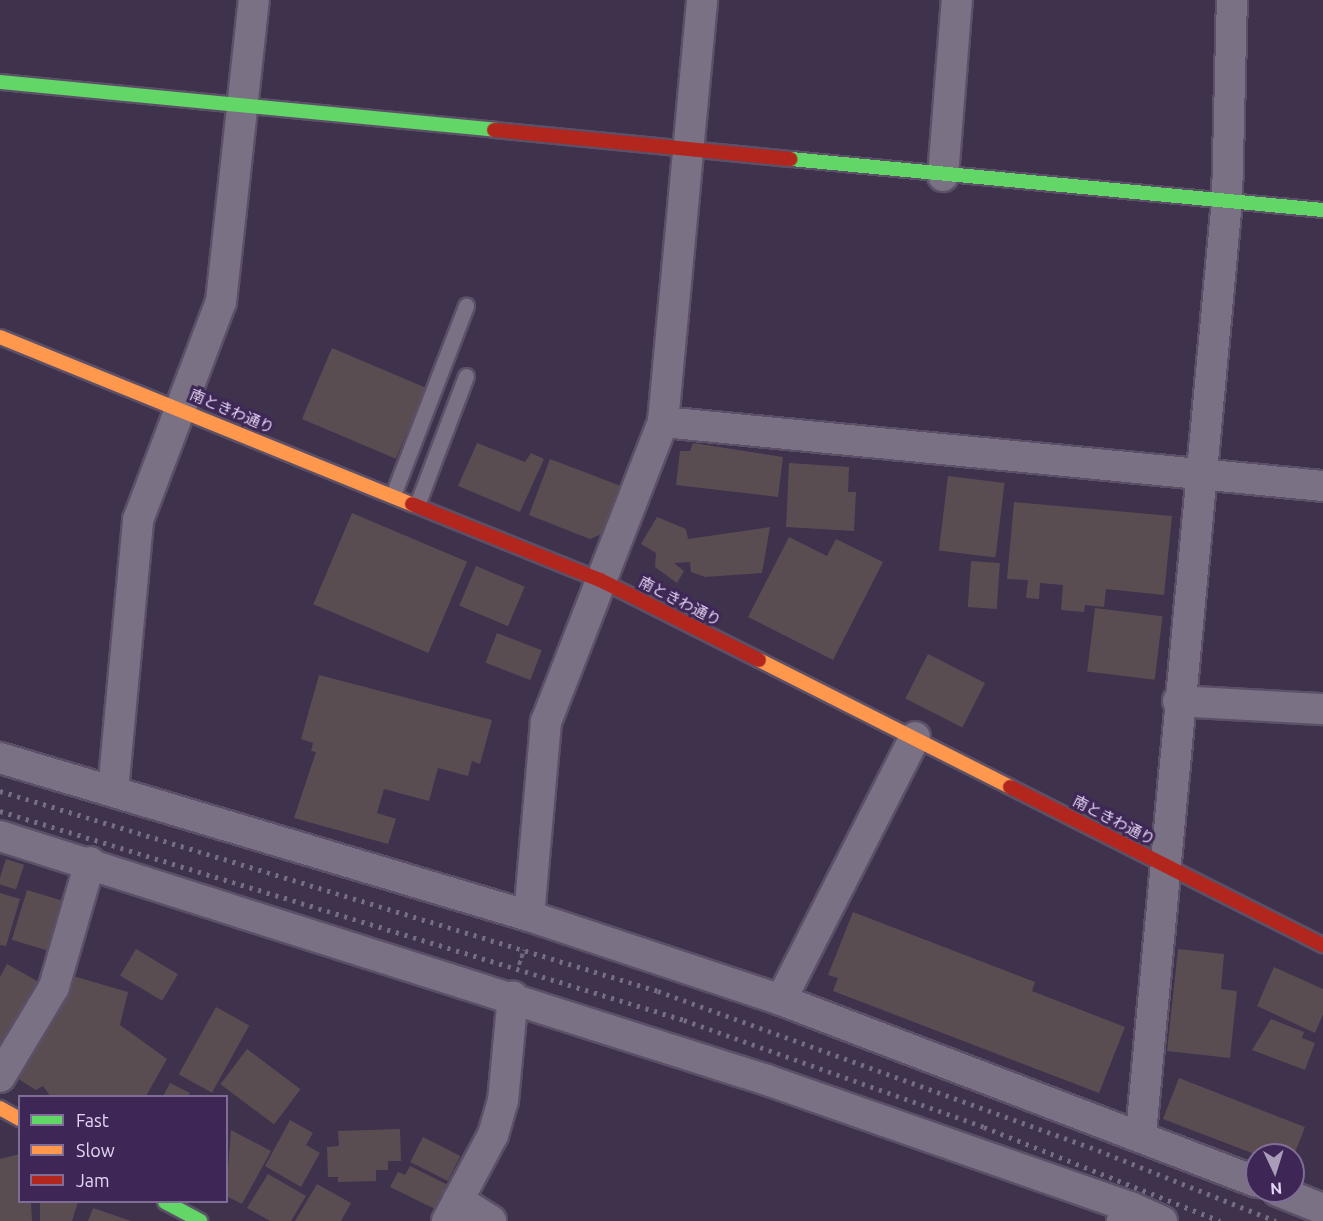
<!DOCTYPE html>
<meta charset="utf-8">
<style>
body{margin:0}
#map{position:relative;width:1323px;height:1221px;overflow:hidden;background:#3e324c;font-family:Ubuntu,"Noto Sans JP",sans-serif}
div>[style]{position:absolute}
[style*='--x']{left:calc(var(--x)*1px);top:calc(var(--y)*1px);width:calc(var(--w)*1px);rotate:calc(var(--a)*1deg)}
.building>*{inset:0;background:#5a4d52;transform-origin:0 0}
.path>*{height:4px;margin-top:-2px;transform-origin:0;background:repeating-linear-gradient(90deg,#73697c 0 4.5px,transparent 0 7.5px)}
.roads{filter:drop-shadow(2px 0 #5b5067) drop-shadow(-2px 0 #5b5067) drop-shadow(0 2px #5b5067) drop-shadow(0 -2px #5b5067)}
.lane>*{height:15px;margin:-7.5px;padding:0 7.5px;transform-origin:7.5px;border-radius:7.5px;background:#7a7184}
.street>*{height:30px;margin:-15px;padding:0 15px;transform-origin:15px;border-radius:15px;background:#7a7184}
.fast>*{height:14px;margin:-7px;padding:0 7px;transform-origin:7px;border-radius:7px;background:#63d668}
.slow>*{height:14px;margin:-7px;padding:0 7px;transform-origin:7px;border-radius:7px;background:#ff974d}
.jam>*{height:14px;margin:-7px;padding:0 7px;transform-origin:7px;border-radius:7px;background:#b3261e}
.rail>*{height:4.5px;margin-top:-2.25px;transform-origin:0;background:repeating-linear-gradient(90deg,#786e83 0 3px,transparent 0 9px)}
span{translate:-50% -50%;white-space:nowrap;text-align:center;line-height:1.15;-webkit-text-stroke:6px #3e2756;paint-order:stroke}
.street-label{font-size:15px;color:#e3d6f4}
.legend{position:absolute;left:18px;top:1095px;width:210px;height:108px;box-sizing:border-box;background:#3e2756;border:2px solid #806d95;margin:0;padding:8px 10px;list-style:none;font-size:18px;color:#e3d6f4}
.legend li{display:flex;align-items:center;gap:12px;height:30px}
.legend b{width:30px;border:2px solid #806d95}
.north{position:absolute;left:1245px;top:1143px;width:60px;height:60px;box-sizing:border-box;background:#3e2756;border:2px solid #806d95;border-radius:50%;rotate:176deg;font-size:16px;font-weight:700;line-height:24px;text-align:center;color:#e3d6f4}
.north::after{content:'';display:block;margin:auto;width:21px;height:27px;background:#a99db9;clip-path:polygon(50% 0,100% 100%,50% 72%,0 100%)}
</style>
<div id="map">
<div class="building">
<i style="left:332px;top:348px;width:102px;height:77px;rotate:23deg"></i>
<i style="clip-path:polygon(477px 443px,525px 462px,531px 453px,544px 459px,520px 512px,458px 486px)"></i>
<i style="clip-path:polygon(693px 443px,783px 457px,778px 497px,676px 485px,680px 451px,690px 451px)"></i>
<i style="clip-path:polygon(550px 459px,621px 486px,602px 534px,590px 539px,529px 515px)"></i>
<i style="clip-path:polygon(789px 463px,849px 467px,848px 492px,856px 492px,854px 531px,786px 527px)"></i>
<i style="left:948px;top:476px;width:57px;height:75px;rotate:7deg"></i>
<i style="clip-path:polygon(1014px 502px,1172px 516px,1164px 595px,1106px 589px,1104px 607px,1085px 605px,1084px 612px,1061px 610px,1063px 585px,1040px 583px,1039px 599px,1026px 598px,1028px 580px,1007px 579px)"></i>
<i style="left:352px;top:513px;width:125px;height:99px;rotate:23deg"></i>
<i style="clip-path:polygon(657px 517px,686px 529px,688px 539px,770px 527px,762px 573px,705px 577px,691px 572px,690px 562px,674px 563px,684px 571px,677px 583px,655px 567px,656px 553px,641px 544px)"></i>
<i style="clip-path:polygon(789px 537px,827px 556px,836px 539px,883px 562px,833px 660px,748px 617px)"></i>
<i style="left:971px;top:561px;width:29px;height:46px;rotate:4deg"></i>
<i style="left:476px;top:566px;width:53px;height:43px;rotate:23deg"></i>
<i style="left:1095px;top:608px;width:68px;height:64px;rotate:7deg"></i>
<i style="left:497px;top:633px;width:48px;height:32px;rotate:21deg"></i>
<i style="left:928px;top:654px;width:64px;height:50px;rotate:27deg"></i>
<i style="clip-path:polygon(319px 675px,492px 720px,480px 764px,472px 761px,468px 776px,438px 768px,429px 801px,384px 789px,377px 813px,396px 819px,388px 844px,294px 818px,316px 752px,311px 751px,313px 743px,301px 739px)"></i>
<i style="left:6px;top:859px;width:19px;height:26px;rotate:18deg"></i>
<i style="left:27px;top:890px;width:38px;height:52px;rotate:17deg"></i>
<i style="clip-path:polygon(0 893px,20px 899px,6px 946px,0 945px)"></i>
<i style="clip-path:polygon(853px 912px,1035px 982px,1032px 991px,1125px 1027px,1099px 1093px,833px 991px,838px 978px,828px 975px)"></i>
<i style="left:136px;top:949px;width:49px;height:31px;rotate:31deg"></i>
<i style="clip-path:polygon(1178px 949px,1224px 954px,1221px 989px,1237px 991px,1230px 1058px,1167px 1051px)"></i>
<i style="clip-path:polygon(7px 964px,37px 981px,0 1047px,0 977px)"></i>
<i style="clip-path:polygon(1274px 967px,1323px 989px,1323px 1014px,1315px 1033px,1257px 1006px)"></i>
<i style="clip-path:polygon(73px 976px,128px 992px,120px 1025px,167px 1059px,146px 1096px,50px 1096px,43px 1086px,36px 1090px,20px 1080px,19px 1071px)"></i>
<i style="left:216px;top:1007px;width:38px;height:77px;rotate:29deg"></i>
<i style="clip-path:polygon(1271px 1019px,1304px 1032px,1302px 1038px,1315px 1043px,1305px 1070px,1252px 1050px)"></i>
<i style="left:247px;top:1049px;width:67px;height:44px;rotate:37deg"></i>
<i style="clip-path:polygon(1179px 1078px,1305px 1127px,1294px 1155px,1257px 1155px,1163px 1119px)"></i>
<i style="clip-path:polygon(170px 1083px,190px 1093px,188px 1096px,163px 1096px)"></i>
<i style="clip-path:polygon(290px 1120px,313px 1133px,306px 1145px,320px 1153px,301px 1187px,265px 1166px)"></i>
<i style="clip-path:polygon(400px 1129px,401px 1161px,388px 1161px,388px 1170px,376px 1170px,376px 1181px,338px 1182px,338px 1177px,328px 1177px,327px 1147px,339px 1146px,338px 1131px)"></i>
<i style="clip-path:polygon(231px 1130px,271px 1151px,242px 1204px,226px 1196px)"></i>
<i style="left:423px;top:1137px;width:42px;height:28px;rotate:27deg"></i>
<i style="clip-path:polygon(20px 1154px,20px 1202px,31px 1202px,32px 1221px,0 1221px,0 1159px)"></i>
<i style="clip-path:polygon(410px 1166px,448px 1185px,435px 1209px,390px 1187px,398px 1172px,405px 1175px)"></i>
<i style="clip-path:polygon(268px 1174px,306px 1196px,291px 1221px,270px 1221px,247px 1208px)"></i>
<i style="clip-path:polygon(317px 1184px,351px 1203px,341px 1221px,295px 1221px)"></i>
<i style="clip-path:polygon(40px 1202px,78px 1202px,72px 1221px,40px 1221px)"></i>
<i style="clip-path:polygon(93px 1208px,131px 1221px,88px 1221px)"></i>
</div>
<div class="path">
<i style="--x:519;--y:965;--w:16;--a:-72"></i>
</div>
<div class="roads">
<div class="lane">
<i style="--x:393;--y:495;--w:203;--a:-68.9"></i>
<i style="--x:417;--y:505;--w:138;--a:-69.2"></i>
</div>
<div class="street">
<i style="--x:943;--y:176;--w:177;--a:-85.5"></i>
<i style="--x:663;--y:422;--w:663;--a:5.54"></i>
<i style="--x:1178;--y:701;--w:145;--a:3.2"></i>
<i style="--x:0;--y:758;--w:552;--a:16.63"></i>
<i style="--x:529;--y:916;--w:266;--a:18.4"></i>
<i style="--x:781;--y:1000;--w:510;--a:20.92"></i>
<i style="--x:113;--y:791;--w:272;--a:-84.7"></i>
<i style="--x:138;--y:520;--w:233;--a:-69.2"></i>
<i style="--x:221;--y:302;--w:304;--a:-83.8"></i>
<i style="--x:0;--y:836;--w:805;--a:17.65"></i>
<i style="--x:767;--y:1080;--w:385;--a:19.3"></i>
<i style="--x:529;--y:916;--w:195;--a:-85"></i>
<i style="--x:546;--y:722;--w:322;--a:-68.7"></i>
<i style="--x:663;--y:422;--w:424;--a:-84.7"></i>
<i style="--x:781;--y:1000;--w:295;--a:-63"></i>
<i style="--x:0;--y:1077;--w:105;--a:-59"></i>
<i style="--x:54;--y:987;--w:130;--a:-73.9"></i>
<i style="--x:1141;--y:1134;--w:938;--a:-84.74"></i>
<i style="--x:1227;--y:200;--w:200;--a:-88.6"></i>
<i style="--x:1278;--y:1191;--w:48;--a:21.8"></i>
<i style="--x:458;--y:1200;--w:39;--a:32"></i>
<i style="--x:447;--y:1221;--w:98;--a:-61.9"></i>
<i style="--x:493;--y:1135;--w:35;--a:-74"></i>
<i style="--x:503;--y:1101;--w:105;--a:-84.6"></i>
<i style="--x:1122;--y:1221;--w:16;--a:-60"></i>
<i style="--x:1130;--y:1207;--w:35;--a:24"></i>
</div>
<div class="fast">
<i style="--x:0;--y:82;--w:496;--a:5.5"></i>
<i style="--x:791;--y:159;--w:534;--a:5.48"></i>
<i style="--x:165;--y:1202;--w:40;--a:28"></i>
</div>
<div class="slow">
<i style="--x:0;--y:337;--w:445;--a:22.1"></i>
<i style="--x:759;--y:660;--w:281;--a:26.8"></i>
<i style="--x:0;--y:1108;--w:23;--a:29"></i>
</div>
<div class="jam">
<i style="--x:494;--y:130;--w:298;--a:5.6"></i>
<i style="--x:412;--y:504;--w:203;--a:22"></i>
<i style="--x:600;--y:580;--w:178;--a:26.7"></i>
<i style="--x:1010;--y:787;--w:351;--a:26.8"></i>
</div>
</div>
<div class="rail">
<i style="--x:0;--y:791;--w:688;--a:16.91"></i>
<i style="--x:658;--y:991;--w:459;--a:19.9"></i>
<i style="--x:1090;--y:1147;--w:200;--a:21.7"></i>
<i style="--x:0;--y:811;--w:715;--a:16.99"></i>
<i style="--x:684;--y:1020;--w:319;--a:19.6"></i>
<i style="--x:984;--y:1127;--w:254;--a:21.7"></i>
</div>
<div class="street-label">
<span style="left:232px;top:411px;rotate:23deg">南ときわ通り</span>
<span style="left:680px;top:601px;rotate:27deg">南ときわ通り</span>
<span style="left:1114px;top:820px;rotate:27deg">南ときわ通り</span>
</div>
<ul class="legend">
<li><b style="height:8px;background:#63d668"></b>Fast</li>
<li><b style="height:8px;background:#ff974d"></b>Slow</li>
<li><b style="height:8px;background:#b3261e"></b>Jam</li>
</ul>
<div class="north">N</div>
</div>
